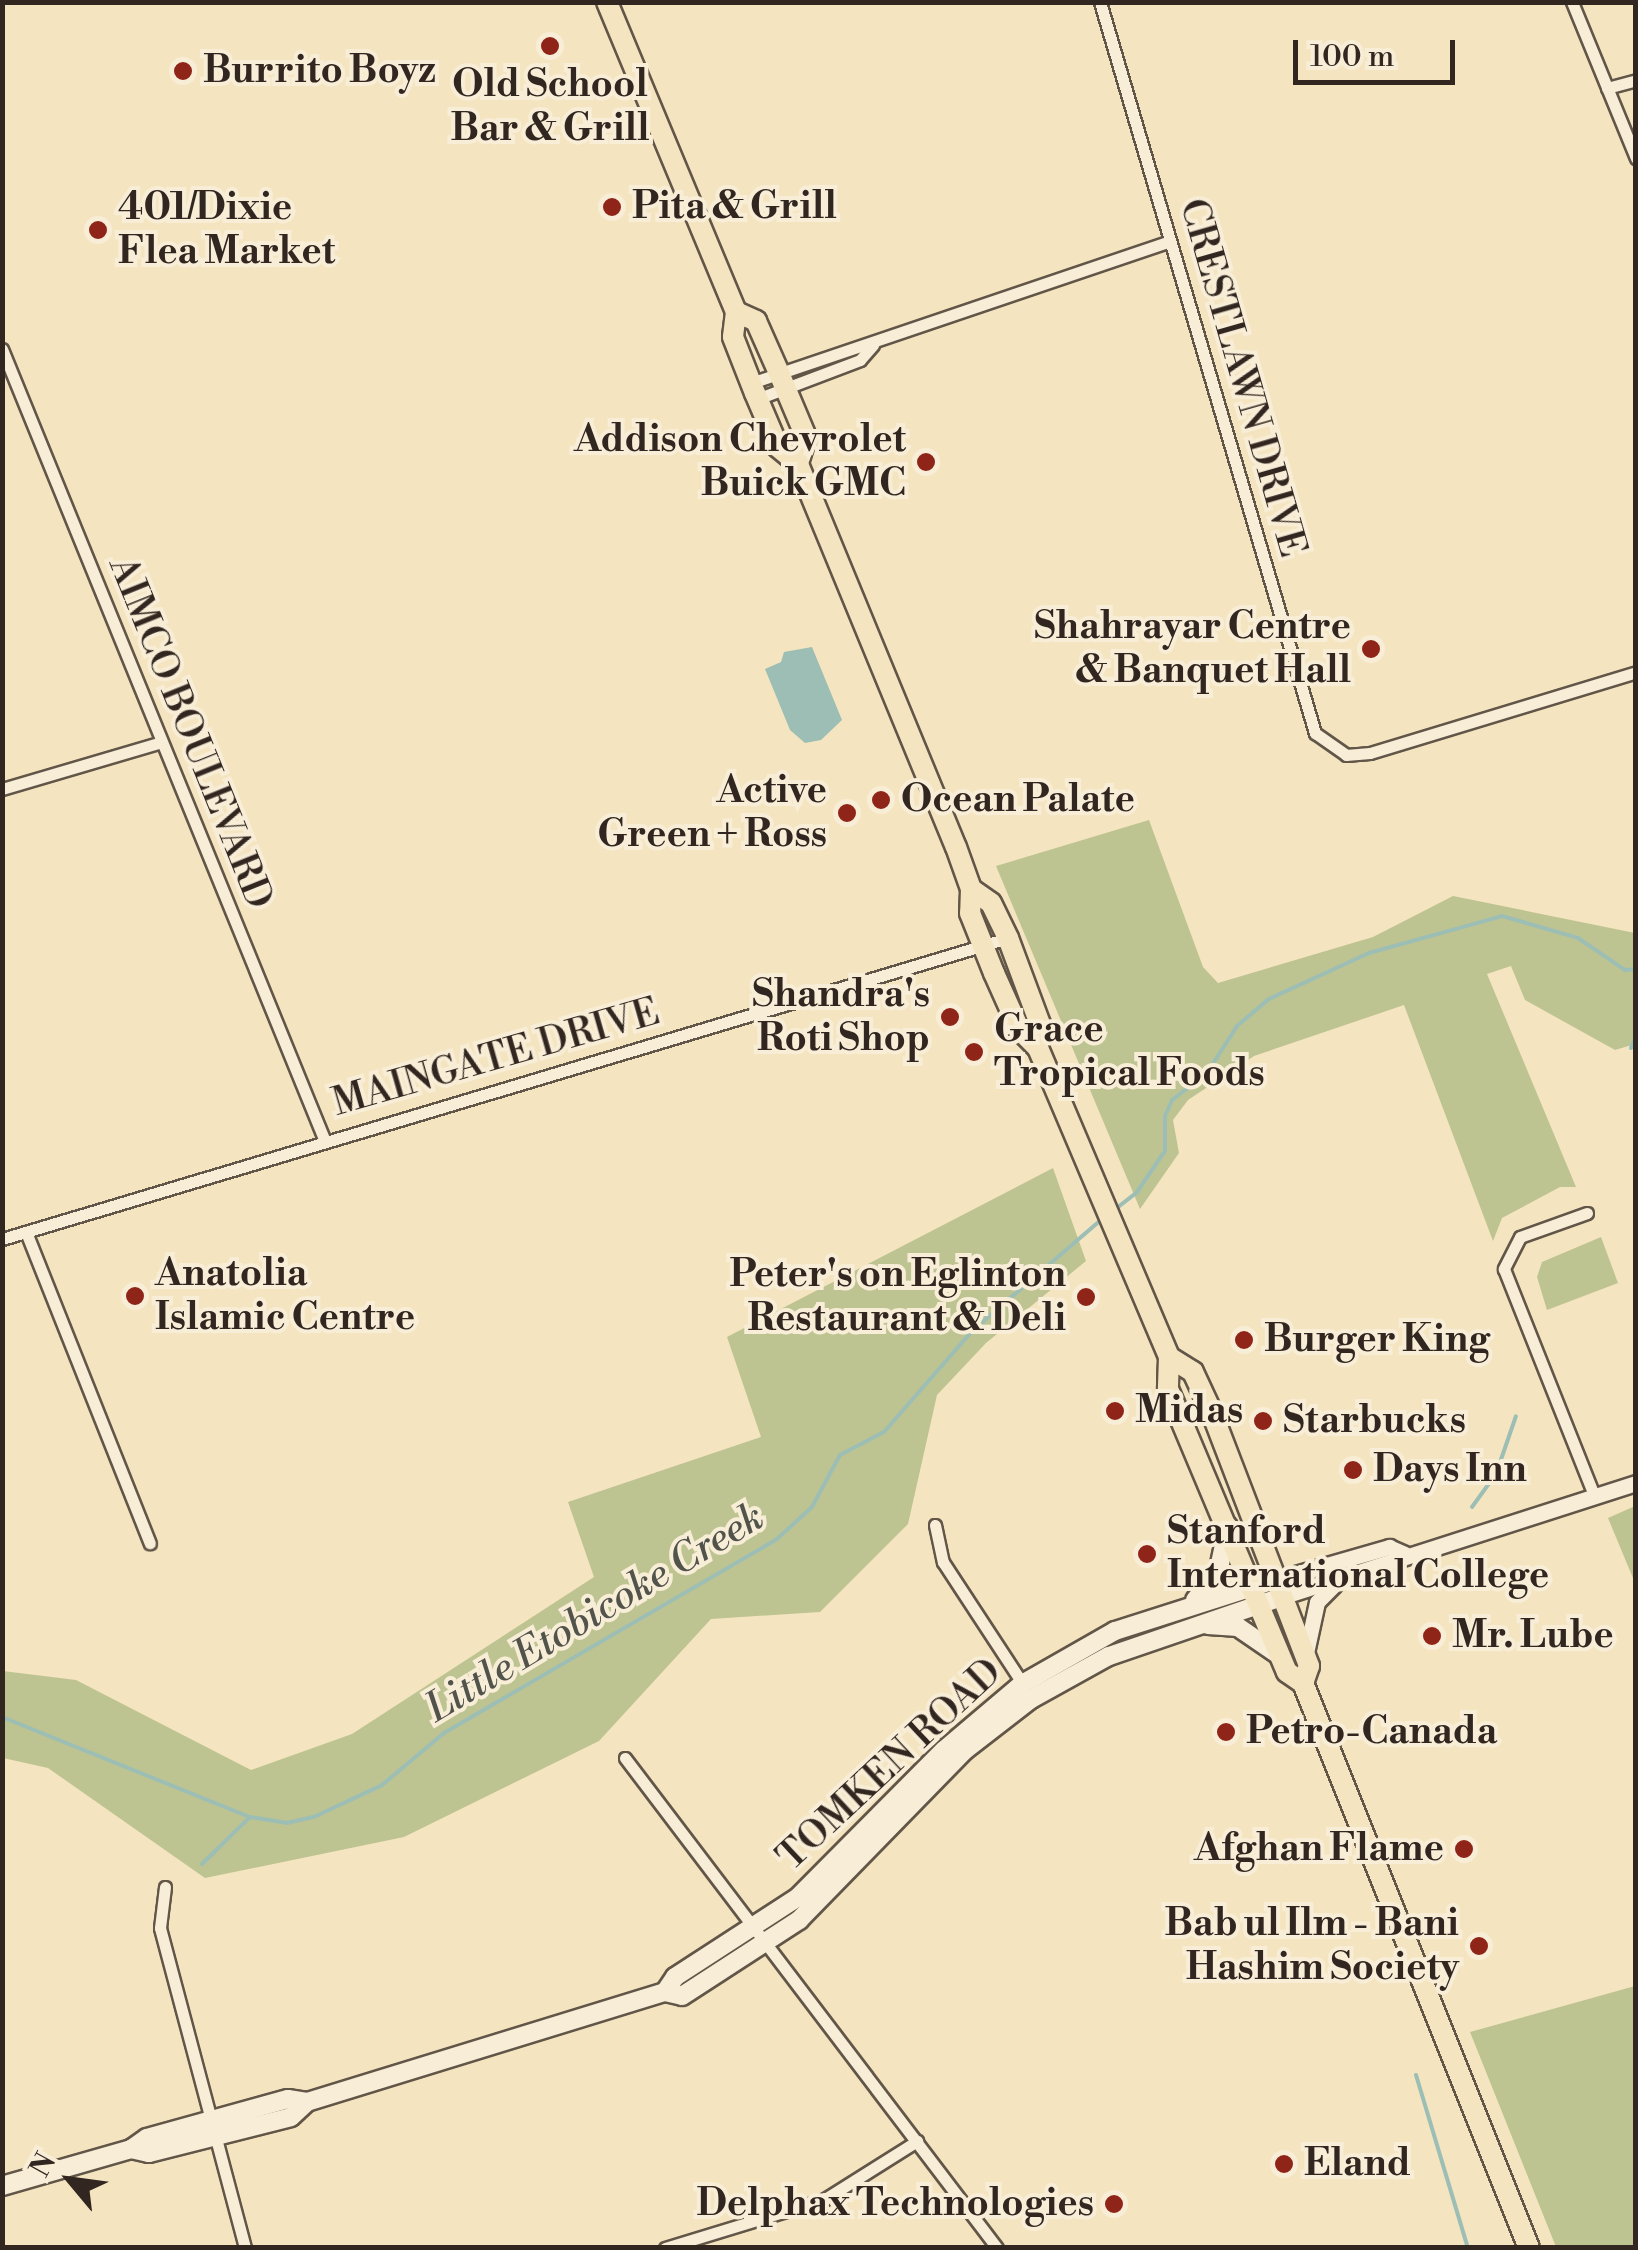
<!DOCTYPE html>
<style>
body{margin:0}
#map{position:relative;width:1638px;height:2250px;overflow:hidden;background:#f4e4c0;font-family:"Libre Bodoni",serif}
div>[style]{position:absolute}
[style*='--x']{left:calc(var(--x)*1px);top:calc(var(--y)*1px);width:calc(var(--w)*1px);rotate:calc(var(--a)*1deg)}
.green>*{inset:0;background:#bec491}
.water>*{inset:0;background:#9cbeb4}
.stream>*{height:4px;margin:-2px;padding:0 2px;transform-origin:2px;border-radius:2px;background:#9cbeb4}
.roads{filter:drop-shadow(2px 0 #625648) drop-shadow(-2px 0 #625648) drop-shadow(0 2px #625648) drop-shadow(0 -2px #625648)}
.minor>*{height:11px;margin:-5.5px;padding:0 5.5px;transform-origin:5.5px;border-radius:5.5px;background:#f8edd6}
.tertiary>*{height:15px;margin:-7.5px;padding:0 7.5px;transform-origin:7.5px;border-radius:7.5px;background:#f8edd6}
.secondary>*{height:18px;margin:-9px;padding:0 9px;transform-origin:9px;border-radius:9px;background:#f8edd6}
.primary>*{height:20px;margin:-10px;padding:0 10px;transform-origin:10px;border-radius:10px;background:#f4e4c0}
.dots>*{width:28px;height:28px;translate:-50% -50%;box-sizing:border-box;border:5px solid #f8edd6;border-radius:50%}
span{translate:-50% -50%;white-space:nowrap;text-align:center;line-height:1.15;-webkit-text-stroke:8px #f8edd6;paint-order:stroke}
.poi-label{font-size:38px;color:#322620;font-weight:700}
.left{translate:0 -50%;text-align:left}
.right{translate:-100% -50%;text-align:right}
.street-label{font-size:38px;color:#322620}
.water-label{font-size:40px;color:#52544c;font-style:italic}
.frame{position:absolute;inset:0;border:5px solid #322620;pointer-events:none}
.north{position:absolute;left:20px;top:2130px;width:100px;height:100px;-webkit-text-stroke:8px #f8edd6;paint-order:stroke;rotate:299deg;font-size:28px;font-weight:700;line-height:40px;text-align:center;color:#322620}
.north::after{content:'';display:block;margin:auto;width:35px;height:45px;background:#322620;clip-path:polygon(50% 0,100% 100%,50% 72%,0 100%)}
.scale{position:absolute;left:1293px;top:40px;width:162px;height:45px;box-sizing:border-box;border:5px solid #322620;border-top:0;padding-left:12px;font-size:30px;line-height:35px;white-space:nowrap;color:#322620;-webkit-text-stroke:8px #f8edd6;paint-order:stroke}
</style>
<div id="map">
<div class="green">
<i style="clip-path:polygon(1149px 820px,1203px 967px,1218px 983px,1373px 937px,1453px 896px,1635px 933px,1635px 1044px,1615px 1050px,1525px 1000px,1511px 966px,1487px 974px,1576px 1187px,1560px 1187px,1502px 1218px,1493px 1241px,1404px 1005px,1254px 1056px,1188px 1100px,1173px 1120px,1179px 1153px,1140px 1209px,996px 866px)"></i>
<i style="clip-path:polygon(1053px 1168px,1086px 1261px,986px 1343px,937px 1395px,908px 1524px,820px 1612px,711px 1619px,599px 1741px,404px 1837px,205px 1878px,48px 1768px,3px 1758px,3px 1671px,76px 1680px,251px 1770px,352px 1734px,594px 1577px,568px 1502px,761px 1437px,727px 1337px)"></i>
<i style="clip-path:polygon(1601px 1237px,1618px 1283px,1547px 1310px,1537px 1277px,1542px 1262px)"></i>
<i style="clip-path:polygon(1635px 1506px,1635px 1583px,1608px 1518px)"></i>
<i style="clip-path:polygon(1635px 1986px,1635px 2247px,1556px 2247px,1470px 2032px)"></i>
</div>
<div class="water">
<i style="clip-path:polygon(812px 647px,842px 720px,821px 740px,805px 743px,790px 730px,765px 669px,781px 662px,784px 652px)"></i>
</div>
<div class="stream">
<i style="--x:1631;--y:1048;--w:13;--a:-67"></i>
<i style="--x:1113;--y:1211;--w:31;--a:-38"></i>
<i style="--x:1137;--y:1192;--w:50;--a:-55.7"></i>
<i style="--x:1165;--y:1151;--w:35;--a:-90"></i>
<i style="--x:1165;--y:1116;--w:17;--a:-66"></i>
<i style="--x:1172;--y:1100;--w:44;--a:-37.6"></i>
<i style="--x:1207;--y:1073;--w:56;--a:-57.4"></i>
<i style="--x:1237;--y:1026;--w:42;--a:-40.2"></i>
<i style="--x:1269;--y:999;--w:110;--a:-24.7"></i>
<i style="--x:1369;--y:953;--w:138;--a:-15.5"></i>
<i style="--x:1502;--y:916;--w:79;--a:16.1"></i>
<i style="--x:1578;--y:938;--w:57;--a:34.2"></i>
<i style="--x:1625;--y:970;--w:11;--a:-5"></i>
<i style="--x:1496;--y:1474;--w:61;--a:-71"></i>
<i style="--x:1472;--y:1507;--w:31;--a:-54"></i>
<i style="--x:2;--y:1717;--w:267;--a:22"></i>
<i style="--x:250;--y:1817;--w:37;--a:9"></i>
<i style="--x:287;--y:1823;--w:28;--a:-13"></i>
<i style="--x:314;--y:1817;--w:75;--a:-25.2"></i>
<i style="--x:382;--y:1785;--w:81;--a:-40"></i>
<i style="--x:444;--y:1733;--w:385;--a:-30.2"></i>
<i style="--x:777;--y:1539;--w:47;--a:-42.4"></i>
<i style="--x:812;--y:1507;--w:59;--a:-61.7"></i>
<i style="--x:840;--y:1455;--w:50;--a:-27.6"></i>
<i style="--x:884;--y:1432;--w:135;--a:-48.9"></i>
<i style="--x:973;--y:1330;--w:169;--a:-40.7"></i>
<i style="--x:202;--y:1864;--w:67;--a:-44.4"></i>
<i style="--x:1416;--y:2075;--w:181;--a:73.3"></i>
</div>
<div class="roads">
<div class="minor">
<i style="--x:1100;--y:2;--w:762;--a:73.61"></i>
<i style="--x:1315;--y:733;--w:38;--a:35"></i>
<i style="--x:1346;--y:755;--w:24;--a:-5"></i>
<i style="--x:1370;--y:753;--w:278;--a:-16.9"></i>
<i style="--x:1572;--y:2;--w:169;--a:67.7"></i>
<i style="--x:1607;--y:88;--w:30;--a:-15"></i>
<i style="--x:2;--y:349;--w:853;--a:67.82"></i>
<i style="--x:751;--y:383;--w:442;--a:-18.7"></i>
<i style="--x:757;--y:399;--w:110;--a:-20.7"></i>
<i style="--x:860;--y:360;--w:20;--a:-49"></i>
<i style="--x:2;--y:789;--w:163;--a:-16.4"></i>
<i style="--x:1587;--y:1213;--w:71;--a:160.3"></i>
<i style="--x:1520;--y:1237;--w:36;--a:117"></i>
<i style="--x:1504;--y:1269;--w:243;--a:68.3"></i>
<i style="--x:26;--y:1232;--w:335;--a:68.3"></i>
<i style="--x:2;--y:1239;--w:1050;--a:-16.66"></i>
<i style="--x:935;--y:1525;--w:38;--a:78"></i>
<i style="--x:943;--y:1562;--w:148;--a:56.8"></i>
<i style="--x:625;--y:1758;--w:615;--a:52.79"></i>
<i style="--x:165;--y:1887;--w:41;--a:97"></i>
<i style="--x:160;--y:1928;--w:331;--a:75.1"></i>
<i style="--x:665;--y:2248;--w:167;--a:-17"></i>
<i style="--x:825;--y:2199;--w:109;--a:-32.2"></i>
</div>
<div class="tertiary">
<i style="--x:1278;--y:1579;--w:116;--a:-16.1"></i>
<i style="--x:1389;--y:1547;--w:17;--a:24"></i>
<i style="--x:1284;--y:1596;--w:370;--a:-17.8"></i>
<i style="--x:1306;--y:1653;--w:52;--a:-77.8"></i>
<i style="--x:1317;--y:1602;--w:24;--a:-45"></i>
</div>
<div class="secondary">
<i style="--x:1195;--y:1600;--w:35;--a:-50"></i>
<i style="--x:1218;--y:1573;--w:48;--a:-78"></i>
<i style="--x:1208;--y:1625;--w:30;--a:4"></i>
<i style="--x:1238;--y:1627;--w:51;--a:34.6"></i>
<i style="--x:665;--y:1992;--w:18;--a:-56"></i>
<i style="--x:675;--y:1977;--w:147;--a:-33"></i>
<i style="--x:798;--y:1897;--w:207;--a:-45.2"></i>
<i style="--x:944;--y:1750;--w:102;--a:-40.2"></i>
<i style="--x:1022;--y:1684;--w:107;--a:-29.7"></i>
<i style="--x:1115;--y:1631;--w:171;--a:-17.7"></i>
<i style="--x:131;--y:2149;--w:18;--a:13"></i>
<i style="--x:149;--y:2153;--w:146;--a:-14.2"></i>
<i style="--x:291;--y:2117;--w:22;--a:-43"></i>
<i style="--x:2;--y:2186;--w:134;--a:-16"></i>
<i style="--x:131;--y:2149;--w:19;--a:-35"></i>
<i style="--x:147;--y:2138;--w:146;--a:-15.5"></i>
<i style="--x:288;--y:2099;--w:19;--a:9"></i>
<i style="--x:307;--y:2102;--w:375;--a:-17.1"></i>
<i style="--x:665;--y:1992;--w:17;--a:13"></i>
<i style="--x:682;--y:1996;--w:140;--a:-33"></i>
<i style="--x:799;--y:1920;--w:236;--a:-45.7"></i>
<i style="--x:964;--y:1751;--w:85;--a:-37.8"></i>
<i style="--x:1031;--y:1699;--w:89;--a:-28.9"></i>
<i style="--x:1109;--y:1656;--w:185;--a:-18.9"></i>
</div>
<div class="primary">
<i style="--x:607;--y:2;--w:336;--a:67.4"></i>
<i style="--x:736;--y:312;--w:25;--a:97"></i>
<i style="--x:733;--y:337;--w:60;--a:68.6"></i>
<i style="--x:755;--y:393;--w:59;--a:66.9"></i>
<i style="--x:778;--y:447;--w:26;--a:40"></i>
<i style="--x:798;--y:464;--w:414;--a:67.6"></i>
<i style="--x:956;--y:847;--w:45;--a:70.3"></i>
<i style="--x:971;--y:889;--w:24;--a:92"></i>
<i style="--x:970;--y:913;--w:65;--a:68.2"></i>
<i style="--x:994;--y:973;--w:61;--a:65.9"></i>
<i style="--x:1019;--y:1029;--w:27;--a:45"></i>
<i style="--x:1038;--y:1048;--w:336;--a:67"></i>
<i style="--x:1169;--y:1357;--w:32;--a:92"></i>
<i style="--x:1168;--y:1389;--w:307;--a:67.2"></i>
<i style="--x:1287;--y:1672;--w:19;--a:35"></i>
<i style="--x:1303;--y:1683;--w:609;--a:68.2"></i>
<i style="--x:736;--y:312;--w:22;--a:24"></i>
<i style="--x:756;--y:321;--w:57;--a:66.1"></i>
<i style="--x:779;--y:373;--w:69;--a:67.1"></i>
<i style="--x:806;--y:437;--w:28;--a:107"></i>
<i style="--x:971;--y:889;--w:24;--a:35"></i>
<i style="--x:991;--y:903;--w:39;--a:64"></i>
<i style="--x:1008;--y:938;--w:92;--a:69.6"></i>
<i style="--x:1040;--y:1024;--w:24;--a:95"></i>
<i style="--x:1169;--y:1357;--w:28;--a:32"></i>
<i style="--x:1193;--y:1372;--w:45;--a:65.1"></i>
<i style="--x:1212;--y:1413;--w:271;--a:69"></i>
<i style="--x:1309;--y:1666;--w:18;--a:109"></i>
</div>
</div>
<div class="dots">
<i style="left:550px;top:46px;background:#8f2418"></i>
<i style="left:183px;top:71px;background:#8f2418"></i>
<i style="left:612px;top:207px;background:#8f2418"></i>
<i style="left:98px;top:230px;background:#8f2418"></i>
<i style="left:926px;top:462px;background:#8f2418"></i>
<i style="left:1371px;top:649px;background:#8f2418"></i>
<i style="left:881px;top:800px;background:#8f2418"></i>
<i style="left:847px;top:813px;background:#8f2418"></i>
<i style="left:950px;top:1017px;background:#8f2418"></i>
<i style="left:974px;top:1052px;background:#8f2418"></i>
<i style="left:135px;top:1296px;background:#8f2418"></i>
<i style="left:1086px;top:1297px;background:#8f2418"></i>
<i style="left:1244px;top:1340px;background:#8f2418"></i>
<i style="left:1115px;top:1411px;background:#8f2418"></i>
<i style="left:1263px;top:1421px;background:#8f2418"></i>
<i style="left:1353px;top:1470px;background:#8f2418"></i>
<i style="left:1147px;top:1554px;background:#8f2418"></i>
<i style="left:1432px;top:1636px;background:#8f2418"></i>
<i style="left:1226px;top:1732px;background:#8f2418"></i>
<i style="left:1464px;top:1849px;background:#8f2418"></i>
<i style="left:1479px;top:1946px;background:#8f2418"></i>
<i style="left:1284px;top:2164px;background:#8f2418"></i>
<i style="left:1114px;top:2204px;background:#8f2418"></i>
</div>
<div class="poi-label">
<span class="left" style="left:203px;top:71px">Burrito Boyz</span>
<span style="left:550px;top:107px">Old School<br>Bar &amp; Grill</span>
<span class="left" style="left:632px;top:207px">Pita &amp; Grill</span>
<span class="left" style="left:118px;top:230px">401/Dixie<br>Flea Market</span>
<span class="right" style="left:906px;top:462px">Addison Chevrolet<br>Buick GMC</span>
<span class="right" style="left:1351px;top:649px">Shahrayar Centre<br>&amp; Banquet Hall</span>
<span class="right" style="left:827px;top:813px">Active<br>Green + Ross</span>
<span class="left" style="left:901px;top:800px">Ocean Palate</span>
<span class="right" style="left:930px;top:1017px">Shandra's<br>Roti Shop</span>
<span class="left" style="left:994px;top:1052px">Grace<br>Tropical Foods</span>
<span class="left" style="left:155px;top:1296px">Anatolia<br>Islamic Centre</span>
<span class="right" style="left:1066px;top:1297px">Peter's on Eglinton<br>Restaurant &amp; Deli</span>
<span class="left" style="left:1264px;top:1340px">Burger King</span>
<span class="left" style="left:1135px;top:1411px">Midas</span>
<span class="left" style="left:1283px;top:1421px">Starbucks</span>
<span class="left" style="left:1373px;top:1470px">Days Inn</span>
<span class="left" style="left:1167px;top:1554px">Stanford<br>International College</span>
<span class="left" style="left:1452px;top:1636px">Mr. Lube</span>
<span class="left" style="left:1246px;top:1732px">Petro-Canada</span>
<span class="right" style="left:1444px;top:1849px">Afghan Flame</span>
<span class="right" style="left:1459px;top:1946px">Bab ul Ilm - Bani<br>Hashim Society</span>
<span class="left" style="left:1304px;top:2164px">Eland</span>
<span class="right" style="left:1094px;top:2204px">Delphax Technologies</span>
</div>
<div class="street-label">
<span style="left:1242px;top:378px;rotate:74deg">CRESTLAWN DRIVE</span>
<span style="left:190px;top:733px;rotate:68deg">AIMCO BOULEVARD</span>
<span style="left:496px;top:1058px;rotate:-16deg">MAINGATE DRIVE</span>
<span style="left:890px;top:1765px;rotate:-43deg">TOMKEN ROAD</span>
</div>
<div class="water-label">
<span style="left:595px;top:1613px;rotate:-31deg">Little Etobicoke Creek</span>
</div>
<div class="frame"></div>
<div class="north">N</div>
<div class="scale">100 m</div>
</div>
